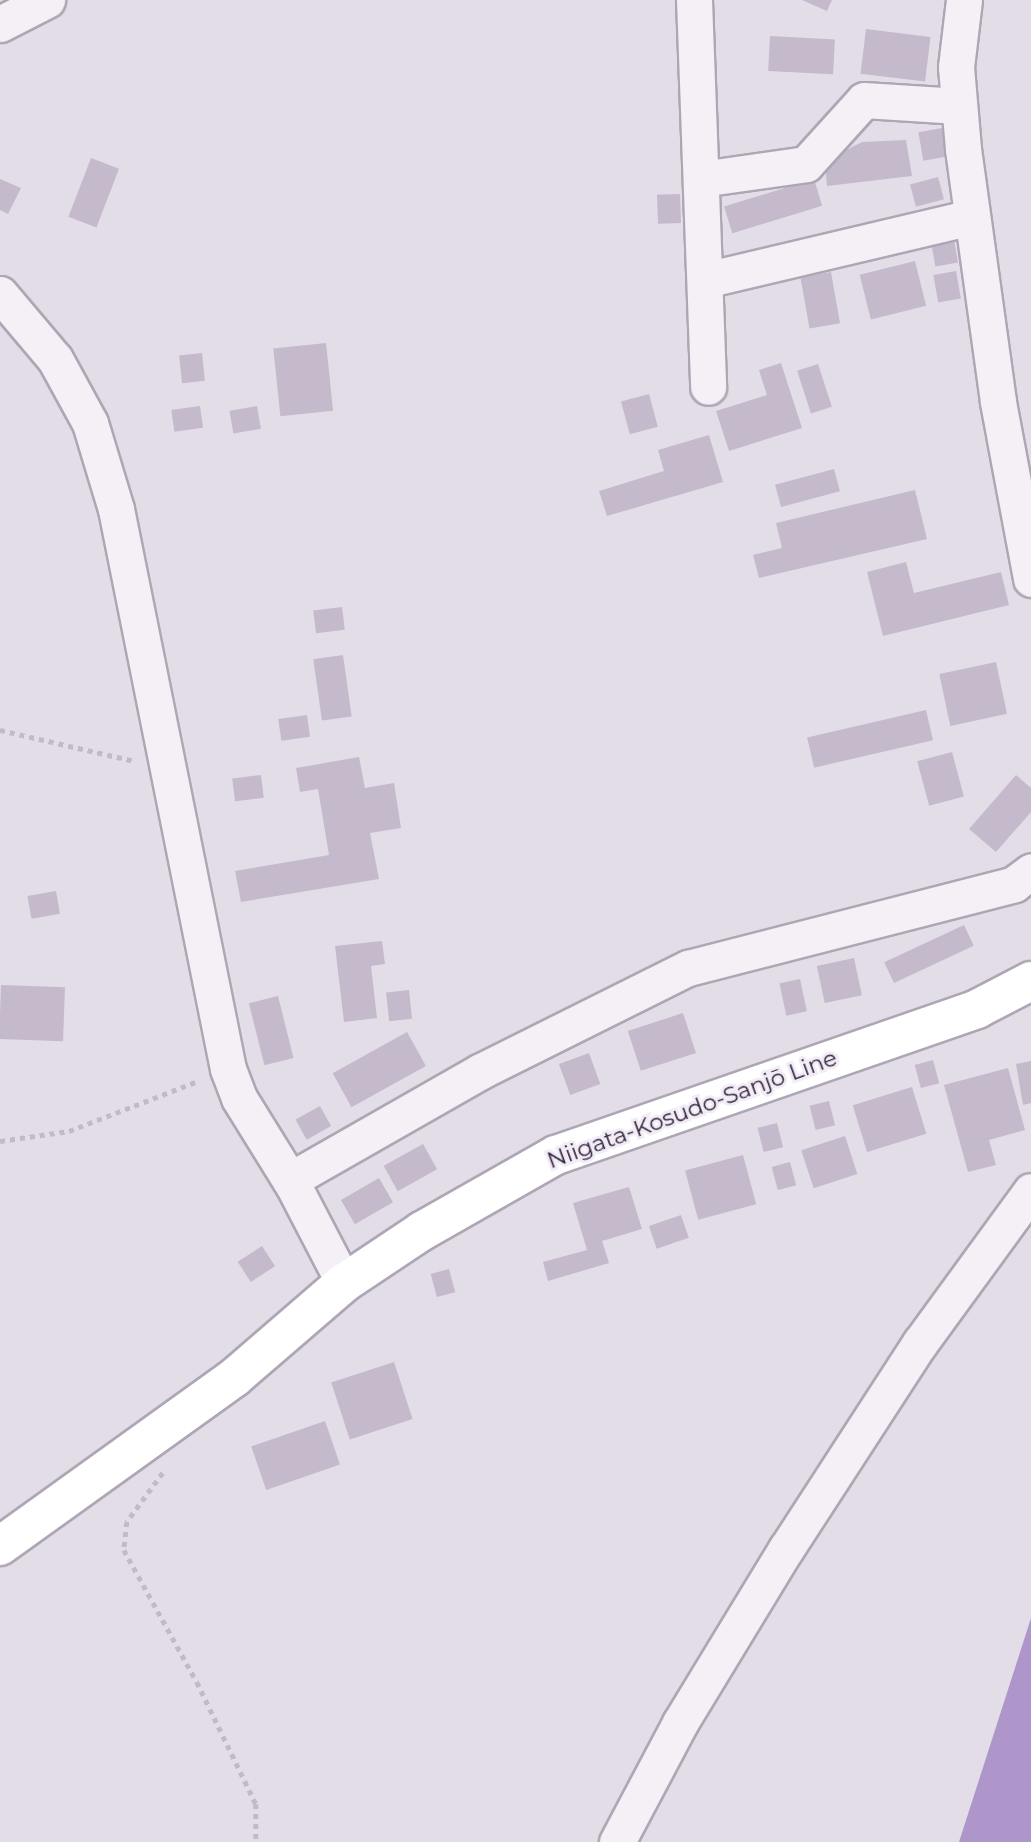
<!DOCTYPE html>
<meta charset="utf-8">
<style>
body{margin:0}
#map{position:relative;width:1031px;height:1842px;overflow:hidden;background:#e3dde8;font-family:Montserrat,sans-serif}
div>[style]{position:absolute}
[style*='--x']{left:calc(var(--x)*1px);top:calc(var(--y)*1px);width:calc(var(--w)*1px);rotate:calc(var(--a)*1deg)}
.water>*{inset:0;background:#af96ca}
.building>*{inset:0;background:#c4bacb;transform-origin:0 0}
.path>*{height:4.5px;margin-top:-2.25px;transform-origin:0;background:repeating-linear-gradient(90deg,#c2bbc6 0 5px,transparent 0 10px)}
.roads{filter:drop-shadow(2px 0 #afa6b5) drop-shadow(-2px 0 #afa6b5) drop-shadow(0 2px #afa6b5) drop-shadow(0 -2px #afa6b5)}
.minor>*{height:35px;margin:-17.5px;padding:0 17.5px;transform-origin:17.5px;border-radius:17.5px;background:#f4f0f6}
.major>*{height:38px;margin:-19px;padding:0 19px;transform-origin:19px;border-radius:19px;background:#fff}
span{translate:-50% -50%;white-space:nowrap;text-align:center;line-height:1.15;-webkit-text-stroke:6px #f1ecf5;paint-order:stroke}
.street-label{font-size:23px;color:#35263f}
</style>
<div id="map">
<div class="water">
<i style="clip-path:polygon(1031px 1618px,1031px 1842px,959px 1842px)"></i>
</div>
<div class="building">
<i style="clip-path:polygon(802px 0,832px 0,827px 11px)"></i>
<i style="left:866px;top:29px;width:65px;height:45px;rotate:7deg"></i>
<i style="left:770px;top:36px;width:65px;height:35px;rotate:3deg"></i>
<i style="left:942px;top:128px;width:29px;height:24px;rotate:80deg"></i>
<i style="clip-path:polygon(906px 140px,912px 176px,827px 186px,825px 161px,862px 142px)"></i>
<i style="left:91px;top:158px;width:30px;height:63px;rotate:21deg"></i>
<i style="left:938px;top:177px;width:23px;height:29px;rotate:75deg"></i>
<i style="clip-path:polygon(0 179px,21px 188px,8px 214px,0 210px)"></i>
<i style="left:814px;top:179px;width:28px;height:94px;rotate:73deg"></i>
<i style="left:680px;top:194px;width:29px;height:23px;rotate:88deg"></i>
<i style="left:953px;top:234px;width:29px;height:23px;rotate:80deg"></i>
<i style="left:915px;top:261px;width:46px;height:57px;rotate:76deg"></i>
<i style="left:956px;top:271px;width:28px;height:23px;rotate:80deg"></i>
<i style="left:831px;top:272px;width:52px;height:31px;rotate:80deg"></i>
<i style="left:326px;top:343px;width:68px;height:53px;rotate:84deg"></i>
<i style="left:202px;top:353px;width:28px;height:23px;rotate:84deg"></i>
<i style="clip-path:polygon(781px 363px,802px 428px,729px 451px,716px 411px,767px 395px,759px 370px)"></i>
<i style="left:818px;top:364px;width:45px;height:22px;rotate:72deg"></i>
<i style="left:649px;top:394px;width:34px;height:29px;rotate:75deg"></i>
<i style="left:200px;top:406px;width:22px;height:29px;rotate:82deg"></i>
<i style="left:257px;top:406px;width:23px;height:28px;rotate:80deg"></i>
<i style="clip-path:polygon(709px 435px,723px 482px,607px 516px,599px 491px,664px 471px,658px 450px)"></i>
<i style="left:834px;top:469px;width:23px;height:61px;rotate:75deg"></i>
<i style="clip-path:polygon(915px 490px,927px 539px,759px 578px,753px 555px,782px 548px,776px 523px)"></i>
<i style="clip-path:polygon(906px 562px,914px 593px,1001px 572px,1009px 605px,883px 636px,867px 572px)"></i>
<i style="left:342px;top:607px;width:23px;height:29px;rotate:83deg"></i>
<i style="left:343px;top:655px;width:62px;height:30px;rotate:82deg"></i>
<i style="left:996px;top:662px;width:53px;height:58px;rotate:78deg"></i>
<i style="left:926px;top:710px;width:31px;height:122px;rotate:77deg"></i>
<i style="left:307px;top:715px;width:22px;height:29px;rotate:82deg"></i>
<i style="left:952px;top:752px;width:46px;height:36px;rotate:75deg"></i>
<i style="clip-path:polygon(359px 757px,365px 788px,394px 783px,401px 828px,370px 833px,379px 879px,241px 902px,235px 871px,329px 855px,318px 789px,300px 792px,296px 768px)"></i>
<i style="left:261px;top:775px;width:23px;height:29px;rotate:83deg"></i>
<i style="clip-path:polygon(1016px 775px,1031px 788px,1031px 812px,996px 852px,969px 829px)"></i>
<i style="left:56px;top:891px;width:23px;height:29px;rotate:80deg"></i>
<i style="left:964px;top:925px;width:23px;height:88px;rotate:65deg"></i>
<i style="clip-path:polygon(382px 941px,385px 964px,371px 966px,377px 1018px,344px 1022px,335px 946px)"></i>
<i style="left:854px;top:958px;width:38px;height:38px;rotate:78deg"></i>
<i style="left:800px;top:979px;width:33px;height:21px;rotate:78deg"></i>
<i style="left:1px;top:985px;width:64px;height:54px;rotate:2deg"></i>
<i style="left:409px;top:990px;width:29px;height:23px;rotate:84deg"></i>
<i style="left:278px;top:996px;width:64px;height:30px;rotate:76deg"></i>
<i style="left:683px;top:1013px;width:42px;height:58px;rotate:72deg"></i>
<i style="left:407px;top:1032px;width:39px;height:85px;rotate:61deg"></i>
<i style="left:589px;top:1053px;width:33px;height:32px;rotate:70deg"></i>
<i style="left:933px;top:1060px;width:24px;height:19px;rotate:75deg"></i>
<i style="clip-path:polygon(1031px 1061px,1031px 1103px,1023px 1105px,1016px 1064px)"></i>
<i style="clip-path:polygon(1008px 1068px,1025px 1130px,989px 1140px,996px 1165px,968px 1172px,944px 1085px)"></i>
<i style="left:912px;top:1087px;width:49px;height:62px;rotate:73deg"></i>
<i style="left:829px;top:1101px;width:25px;height:20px;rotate:76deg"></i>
<i style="left:320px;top:1106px;width:23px;height:28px;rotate:61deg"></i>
<i style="left:777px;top:1123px;width:25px;height:20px;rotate:76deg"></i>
<i style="left:845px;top:1136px;width:40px;height:46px;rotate:72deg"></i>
<i style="left:423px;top:1144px;width:29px;height:45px;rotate:61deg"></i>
<i style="left:743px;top:1155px;width:51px;height:60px;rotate:75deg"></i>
<i style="left:790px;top:1162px;width:24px;height:19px;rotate:75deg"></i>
<i style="left:379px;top:1178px;width:28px;height:44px;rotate:60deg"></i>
<i style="clip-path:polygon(629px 1187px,642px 1229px,602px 1241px,609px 1263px,548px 1281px,543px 1262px,587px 1250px,573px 1203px)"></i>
<i style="left:681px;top:1215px;width:24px;height:34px;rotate:71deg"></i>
<i style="left:262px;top:1246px;width:24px;height:29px;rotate:57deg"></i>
<i style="left:449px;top:1269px;width:24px;height:19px;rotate:75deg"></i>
<i style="left:394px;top:1362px;width:60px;height:66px;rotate:72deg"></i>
<i style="left:325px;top:1421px;width:46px;height:78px;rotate:71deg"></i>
</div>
<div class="path">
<i style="--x:0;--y:730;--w:138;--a:13"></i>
<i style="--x:0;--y:1141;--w:70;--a:-8.2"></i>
<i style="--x:69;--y:1131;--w:138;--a:-21.2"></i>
<i style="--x:163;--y:1473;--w:61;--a:126.3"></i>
<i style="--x:127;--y:1522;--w:28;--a:96"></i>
<i style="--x:124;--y:1550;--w:151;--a:61.1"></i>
<i style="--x:197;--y:1682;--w:136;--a:64.2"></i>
<i style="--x:256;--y:1804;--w:38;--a:90"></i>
</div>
<div class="roads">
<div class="minor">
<i style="--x:694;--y:0;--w:387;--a:87.9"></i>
<i style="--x:964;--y:0;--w:67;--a:96.8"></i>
<i style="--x:956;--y:67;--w:82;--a:85.1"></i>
<i style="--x:963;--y:149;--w:255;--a:82.1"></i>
<i style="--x:998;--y:402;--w:180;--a:79.4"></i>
<i style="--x:0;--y:24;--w:53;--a:-27.1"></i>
<i style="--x:701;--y:179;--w:106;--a:-8.1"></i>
<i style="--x:806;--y:164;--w:86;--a:-47.8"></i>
<i style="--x:864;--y:100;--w:95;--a:3.6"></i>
<i style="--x:705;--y:280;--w:274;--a:-13.3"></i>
<i style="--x:0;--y:294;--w:85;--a:49.8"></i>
<i style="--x:55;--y:359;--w:73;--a:61.3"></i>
<i style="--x:90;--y:423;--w:90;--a:73.2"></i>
<i style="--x:116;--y:509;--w:571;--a:78.69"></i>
<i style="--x:228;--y:1069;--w:31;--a:69"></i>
<i style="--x:239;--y:1098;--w:102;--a:58.2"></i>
<i style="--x:293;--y:1185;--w:110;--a:62.5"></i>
<i style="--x:290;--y:1180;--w:220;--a:-29.7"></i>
<i style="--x:481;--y:1071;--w:231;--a:-26.5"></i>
<i style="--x:688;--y:968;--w:337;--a:-14.4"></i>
<i style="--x:1014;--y:884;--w:21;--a:-37"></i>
<i style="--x:617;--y:1842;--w:135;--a:-62.1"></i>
<i style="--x:680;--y:1723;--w:204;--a:-58.7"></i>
<i style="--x:786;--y:1549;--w:246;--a:-57"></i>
<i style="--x:920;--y:1343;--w:188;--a:-53.9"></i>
</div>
<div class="major">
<i style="--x:0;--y:1546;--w:289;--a:-35.7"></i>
<i style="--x:235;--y:1377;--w:144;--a:-40.8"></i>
<i style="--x:344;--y:1283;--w:94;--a:-33.7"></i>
<i style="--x:422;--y:1231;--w:154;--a:-29.6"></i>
<i style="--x:556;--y:1155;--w:446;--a:-19.1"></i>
<i style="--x:977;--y:1009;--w:61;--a:-27.4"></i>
</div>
</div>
<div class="street-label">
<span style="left:692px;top:1109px;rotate:-20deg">Niigata-Kosudo-Sanjō Line</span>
</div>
</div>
